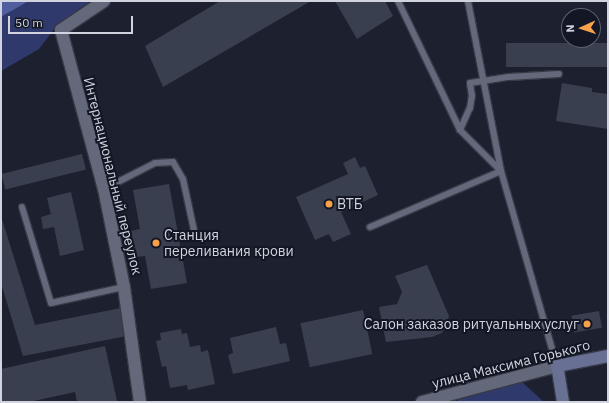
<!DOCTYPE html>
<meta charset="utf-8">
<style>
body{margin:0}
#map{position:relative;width:609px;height:403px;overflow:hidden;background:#1d202f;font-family:"IBM Plex Sans",sans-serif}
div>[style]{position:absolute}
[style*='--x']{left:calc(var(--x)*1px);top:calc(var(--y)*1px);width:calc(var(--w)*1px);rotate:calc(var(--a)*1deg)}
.green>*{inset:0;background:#2f396b}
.water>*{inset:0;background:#515f9e}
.building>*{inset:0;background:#3a3f4f;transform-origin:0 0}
.roads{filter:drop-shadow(1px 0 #373a47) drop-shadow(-1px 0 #373a47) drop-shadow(0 1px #373a47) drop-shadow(0 -1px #373a47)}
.service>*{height:6px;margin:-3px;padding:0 3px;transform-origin:3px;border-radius:3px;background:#63687a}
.minor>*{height:12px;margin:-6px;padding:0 6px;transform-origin:6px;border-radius:6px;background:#63687a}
.secondary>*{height:12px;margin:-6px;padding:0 6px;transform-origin:6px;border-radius:6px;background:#687194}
.dots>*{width:11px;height:11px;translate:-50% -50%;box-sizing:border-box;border:2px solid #131725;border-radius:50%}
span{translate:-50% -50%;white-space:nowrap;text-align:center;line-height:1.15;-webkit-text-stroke:4px #131725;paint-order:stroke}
.street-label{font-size:14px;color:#d1d4de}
.poi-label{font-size:14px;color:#d1d4de}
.left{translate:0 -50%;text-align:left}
.right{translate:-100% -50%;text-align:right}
.frame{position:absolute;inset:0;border:2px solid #d1d4de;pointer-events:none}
.north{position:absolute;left:561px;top:8px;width:40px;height:40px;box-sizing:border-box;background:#131725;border:1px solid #5f636f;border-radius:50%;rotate:267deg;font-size:11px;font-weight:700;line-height:16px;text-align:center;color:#d1d4de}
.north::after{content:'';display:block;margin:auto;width:14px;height:18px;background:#f8a14a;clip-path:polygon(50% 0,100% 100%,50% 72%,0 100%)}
.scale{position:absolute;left:8px;top:16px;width:125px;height:18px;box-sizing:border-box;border:2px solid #d1d4de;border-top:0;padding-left:5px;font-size:12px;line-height:14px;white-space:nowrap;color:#d1d4de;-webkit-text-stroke:3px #131725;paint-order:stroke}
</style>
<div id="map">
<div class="green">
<i style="clip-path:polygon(29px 1px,91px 1px,59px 23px,39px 49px,1px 71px,1px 17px)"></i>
<i style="clip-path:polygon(522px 382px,544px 402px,457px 402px,460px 395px)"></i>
</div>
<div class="water">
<i style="clip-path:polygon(1px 1px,29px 1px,1px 17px)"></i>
</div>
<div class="building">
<i style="clip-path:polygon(220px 1px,311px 1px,163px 87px,145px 46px)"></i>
<i style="clip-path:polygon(335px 1px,385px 1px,393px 16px,357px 39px)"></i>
<i style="left:608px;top:43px;width:24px;height:102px;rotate:90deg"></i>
<i style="clip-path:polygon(562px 83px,592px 88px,592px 92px,608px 94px,608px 129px,556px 121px)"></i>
<i style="left:82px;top:154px;width:16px;height:83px;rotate:76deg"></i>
<i style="clip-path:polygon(355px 157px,360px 168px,365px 166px,378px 195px,341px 212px,351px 234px,333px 242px,329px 234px,315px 240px,296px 197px,348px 174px,343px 163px)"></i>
<i style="clip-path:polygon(169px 184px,187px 283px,151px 289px,145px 256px,136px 257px,131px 231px,140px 229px,133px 190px)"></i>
<i style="clip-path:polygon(71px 192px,84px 250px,60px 256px,54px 227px,43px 229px,41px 217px,51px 214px,47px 198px)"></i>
<i style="clip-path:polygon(1px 216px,35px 325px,121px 308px,127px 336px,23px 356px,1px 283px)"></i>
<i style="clip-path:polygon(427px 265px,449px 316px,446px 326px,442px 333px,432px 337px,386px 342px,379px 307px,397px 304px,402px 292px,395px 276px)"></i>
<i style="left:363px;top:310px;width:45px;height:64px;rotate:78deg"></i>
<i style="left:599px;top:311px;width:17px;height:28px;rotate:80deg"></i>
<i style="clip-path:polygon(276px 327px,280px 344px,286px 343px,290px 361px,233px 374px,228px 355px,233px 353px,230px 338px)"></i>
<i style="clip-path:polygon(181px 329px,182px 334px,187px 333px,190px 347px,200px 345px,201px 352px,208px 350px,215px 384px,188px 390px,187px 385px,170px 388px,166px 366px,162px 367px,156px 341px,161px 340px,160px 333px)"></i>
<i style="clip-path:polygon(105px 346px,117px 401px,77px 402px,75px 392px,29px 402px,1px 402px,1px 369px)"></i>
</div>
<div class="roads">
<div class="service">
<i style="--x:398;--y:1;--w:143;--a:64.3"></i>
<i style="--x:460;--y:130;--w:58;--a:45"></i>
<i style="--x:501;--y:171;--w:203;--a:74"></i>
<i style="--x:460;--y:130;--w:24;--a:-66"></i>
<i style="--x:470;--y:108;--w:12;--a:-81"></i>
<i style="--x:472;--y:96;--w:13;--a:-99"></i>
<i style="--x:470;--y:83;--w:39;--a:-9"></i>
<i style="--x:509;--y:77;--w:50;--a:-3.4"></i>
<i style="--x:104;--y:189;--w:57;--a:-27"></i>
<i style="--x:155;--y:163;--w:18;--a:-3"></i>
<i style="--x:173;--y:162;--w:20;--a:60"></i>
<i style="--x:183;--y:179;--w:57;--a:77.9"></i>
<i style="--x:22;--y:207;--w:100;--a:73.2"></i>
<i style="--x:51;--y:303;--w:75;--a:-12.4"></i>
<i style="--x:370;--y:227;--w:142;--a:-23.1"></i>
<i style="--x:501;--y:171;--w:173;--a:-101"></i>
</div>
<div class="minor">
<i style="--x:104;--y:1;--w:52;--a:146"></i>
<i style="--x:61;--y:30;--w:165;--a:74.9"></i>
<i style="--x:104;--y:189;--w:100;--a:78.5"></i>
<i style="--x:124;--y:287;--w:116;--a:82.1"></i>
<i style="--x:422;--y:402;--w:140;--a:-14.9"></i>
</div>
<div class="secondary">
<i style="--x:563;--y:402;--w:36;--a:-99"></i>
<i style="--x:557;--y:366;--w:52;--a:-11.1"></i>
</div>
</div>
<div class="dots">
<i style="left:329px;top:204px;background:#f8a14a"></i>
<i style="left:156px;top:243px;background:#f8a14a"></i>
<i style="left:587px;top:324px;background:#f8a14a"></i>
</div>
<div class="street-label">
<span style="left:113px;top:176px;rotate:76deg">Интернациональный переулок</span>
<span style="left:511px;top:364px;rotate:-14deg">улица Максима Горького</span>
</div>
<div class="poi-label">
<span class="left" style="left:337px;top:204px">ВТБ</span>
<span class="left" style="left:164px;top:243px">Станция<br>переливания крови</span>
<span class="right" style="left:579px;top:324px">Салон заказов ритуальных услуг</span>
</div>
<div class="frame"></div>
<div class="north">N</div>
<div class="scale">50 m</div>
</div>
